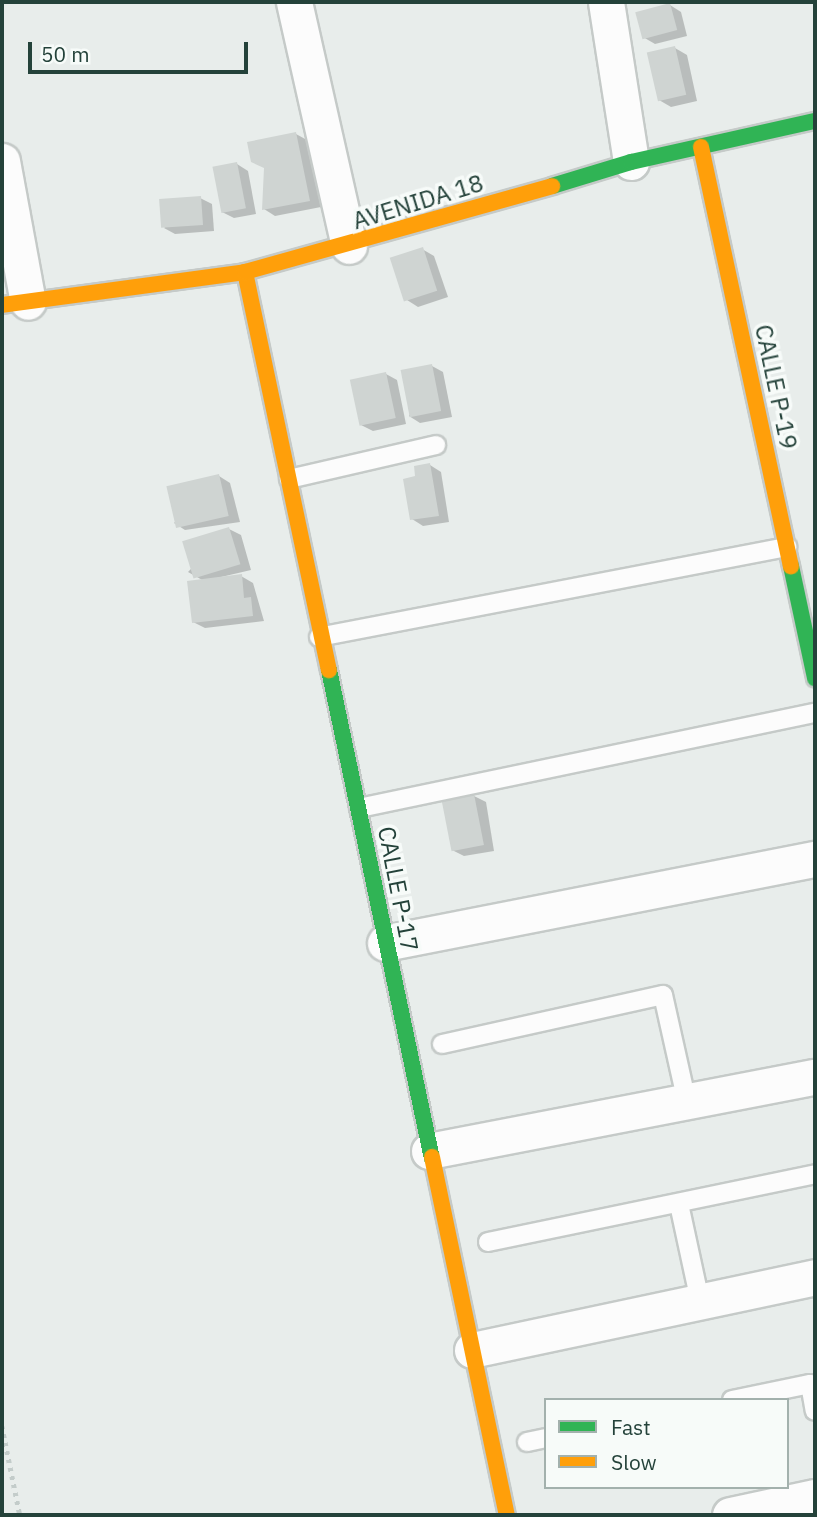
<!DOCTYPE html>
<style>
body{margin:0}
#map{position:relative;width:817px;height:1517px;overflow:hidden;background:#e8edeb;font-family:"IBM Plex Sans",sans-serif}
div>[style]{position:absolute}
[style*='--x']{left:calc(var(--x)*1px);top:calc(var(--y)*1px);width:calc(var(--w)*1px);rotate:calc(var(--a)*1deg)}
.shadow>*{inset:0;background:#0003}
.building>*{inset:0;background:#cfd4d2;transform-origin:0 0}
.path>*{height:4.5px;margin-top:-2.25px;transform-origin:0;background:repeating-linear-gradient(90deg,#c3ccca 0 3.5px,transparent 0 8.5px)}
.roads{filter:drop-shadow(2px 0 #c5cac8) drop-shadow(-2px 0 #c5cac8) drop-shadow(0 2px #c5cac8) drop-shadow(0 -2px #c5cac8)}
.lane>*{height:18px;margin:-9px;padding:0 9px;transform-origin:9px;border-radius:9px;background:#fcfcfc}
.street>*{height:35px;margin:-17.5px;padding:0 17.5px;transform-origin:17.5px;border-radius:17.5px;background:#fcfcfc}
.fast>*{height:16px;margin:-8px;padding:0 8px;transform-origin:8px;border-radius:8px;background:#30b455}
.slow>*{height:16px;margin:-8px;padding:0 8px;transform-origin:8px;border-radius:8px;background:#ff9f0a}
span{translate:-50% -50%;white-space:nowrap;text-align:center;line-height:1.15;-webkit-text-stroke:7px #f7fbf9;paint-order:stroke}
.street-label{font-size:24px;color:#24423a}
.frame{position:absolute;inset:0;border:4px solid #24423a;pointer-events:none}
.legend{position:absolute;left:544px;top:1398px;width:245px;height:91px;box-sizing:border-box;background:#f7fbf9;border:2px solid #a3b1ad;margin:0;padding:9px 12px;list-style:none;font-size:21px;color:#24423a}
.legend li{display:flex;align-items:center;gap:14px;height:35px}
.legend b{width:35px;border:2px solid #a3b1ad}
.scale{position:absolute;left:28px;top:42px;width:220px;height:32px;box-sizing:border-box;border:4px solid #24423a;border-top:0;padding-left:9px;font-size:21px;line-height:24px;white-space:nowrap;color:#24423a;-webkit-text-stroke:5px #f7fbf9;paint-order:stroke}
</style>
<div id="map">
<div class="shadow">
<i style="clip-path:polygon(670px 5px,681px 12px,687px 36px,655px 44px,643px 37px)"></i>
<i style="clip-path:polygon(675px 48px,687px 55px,697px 101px,671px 107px,659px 100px)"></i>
<i style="clip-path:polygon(296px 134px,307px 140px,321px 207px,275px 216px,264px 209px)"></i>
<i style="clip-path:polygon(237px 164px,248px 171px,256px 214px,234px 218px,222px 212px)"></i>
<i style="clip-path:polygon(200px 198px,212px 204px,214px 231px,175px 234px,164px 228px)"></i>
<i style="clip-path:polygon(422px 249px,434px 256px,448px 297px,418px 307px,407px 300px)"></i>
<i style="clip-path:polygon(432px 366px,443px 372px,452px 417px,420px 423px,409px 416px)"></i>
<i style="clip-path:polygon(386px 374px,397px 380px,406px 424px,373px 431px,361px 425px)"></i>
<i style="clip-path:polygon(430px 465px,441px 472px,449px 522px,423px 526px,412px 519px,417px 478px)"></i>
<i style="clip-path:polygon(219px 476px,230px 483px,240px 522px,185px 530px,174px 523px)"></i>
<i style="clip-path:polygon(229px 529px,241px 535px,251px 570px,204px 581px,241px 576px,253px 583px,264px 621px,205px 628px,193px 622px,204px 581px,188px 572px)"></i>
<i style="clip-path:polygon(474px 796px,486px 802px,494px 851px,464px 856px,452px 850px)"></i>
</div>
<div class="building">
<i style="left:670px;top:3px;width:28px;height:36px;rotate:75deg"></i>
<i style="left:675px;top:46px;width:50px;height:29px;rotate:77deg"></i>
<i style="clip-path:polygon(296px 132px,310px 201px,262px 210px,264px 168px,251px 162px,247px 142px)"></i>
<i style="left:237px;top:162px;width:47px;height:25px;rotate:79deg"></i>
<i style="left:201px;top:196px;width:29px;height:42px;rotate:86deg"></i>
<i style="left:423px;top:247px;width:46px;height:35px;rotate:72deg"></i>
<i style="left:432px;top:364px;width:48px;height:32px;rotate:79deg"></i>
<i style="left:386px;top:372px;width:47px;height:37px;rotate:78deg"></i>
<i style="clip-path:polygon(430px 463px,439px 516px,410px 520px,403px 479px,415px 476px,414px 466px)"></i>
<i style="left:219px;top:474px;width:43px;height:54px;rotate:77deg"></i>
<i style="left:229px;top:527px;width:39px;height:49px;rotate:73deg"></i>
<i style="clip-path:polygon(242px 574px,244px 598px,251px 597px,253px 616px,192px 623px,187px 581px)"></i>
<i style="left:474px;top:794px;width:52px;height:33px;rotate:79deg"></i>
</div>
<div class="path">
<i style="--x:2;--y:1426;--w:91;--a:78.6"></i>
</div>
<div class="roads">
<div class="lane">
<i style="--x:289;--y:479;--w:151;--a:-13"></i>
<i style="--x:319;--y:637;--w:477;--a:-10.9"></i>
<i style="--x:359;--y:808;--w:466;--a:-11.8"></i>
<i style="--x:442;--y:1044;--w:226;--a:-12.5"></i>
<i style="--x:663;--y:995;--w:110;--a:77.4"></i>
<i style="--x:679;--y:1204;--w:99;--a:77.8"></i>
<i style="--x:488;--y:1242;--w:334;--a:-11.7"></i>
<i style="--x:732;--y:1400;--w:80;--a:-11.6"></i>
<i style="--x:810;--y:1384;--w:27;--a:80"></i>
<i style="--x:527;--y:1442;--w:19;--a:-12"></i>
</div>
<div class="street">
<i style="--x:294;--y:2;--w:250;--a:77.3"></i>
<i style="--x:606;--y:2;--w:162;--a:81.1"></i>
<i style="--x:2;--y:161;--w:143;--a:79.6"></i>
<i style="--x:385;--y:943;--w:438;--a:-11.1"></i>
<i style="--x:429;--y:1151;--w:393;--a:-10.9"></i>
<i style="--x:472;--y:1350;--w:351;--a:-12"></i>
<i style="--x:730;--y:1515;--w:87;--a:-12"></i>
</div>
<div class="fast">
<i style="--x:552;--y:186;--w:83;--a:-16.9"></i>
<i style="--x:631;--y:162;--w:189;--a:-12.6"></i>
<i style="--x:791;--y:566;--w:115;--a:77.9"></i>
<i style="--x:329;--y:670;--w:498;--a:78.1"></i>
</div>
<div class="slow">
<i style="--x:701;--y:147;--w:429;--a:77.9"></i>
<i style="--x:245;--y:272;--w:407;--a:78.1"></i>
<i style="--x:2;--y:305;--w:245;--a:-7.7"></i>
<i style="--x:245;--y:272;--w:319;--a:-15.6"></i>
<i style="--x:432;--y:1157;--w:366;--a:78.2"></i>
</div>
</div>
<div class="street-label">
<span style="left:418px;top:202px;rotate:-17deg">AVENIDA 18</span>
<span style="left:776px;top:387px;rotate:78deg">CALLE P-19</span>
<span style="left:398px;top:889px;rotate:79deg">CALLE P-17</span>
</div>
<div class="frame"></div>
<ul class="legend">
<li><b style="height:9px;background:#30b455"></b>Fast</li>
<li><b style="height:9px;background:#ff9f0a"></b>Slow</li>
</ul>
<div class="scale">50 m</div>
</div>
